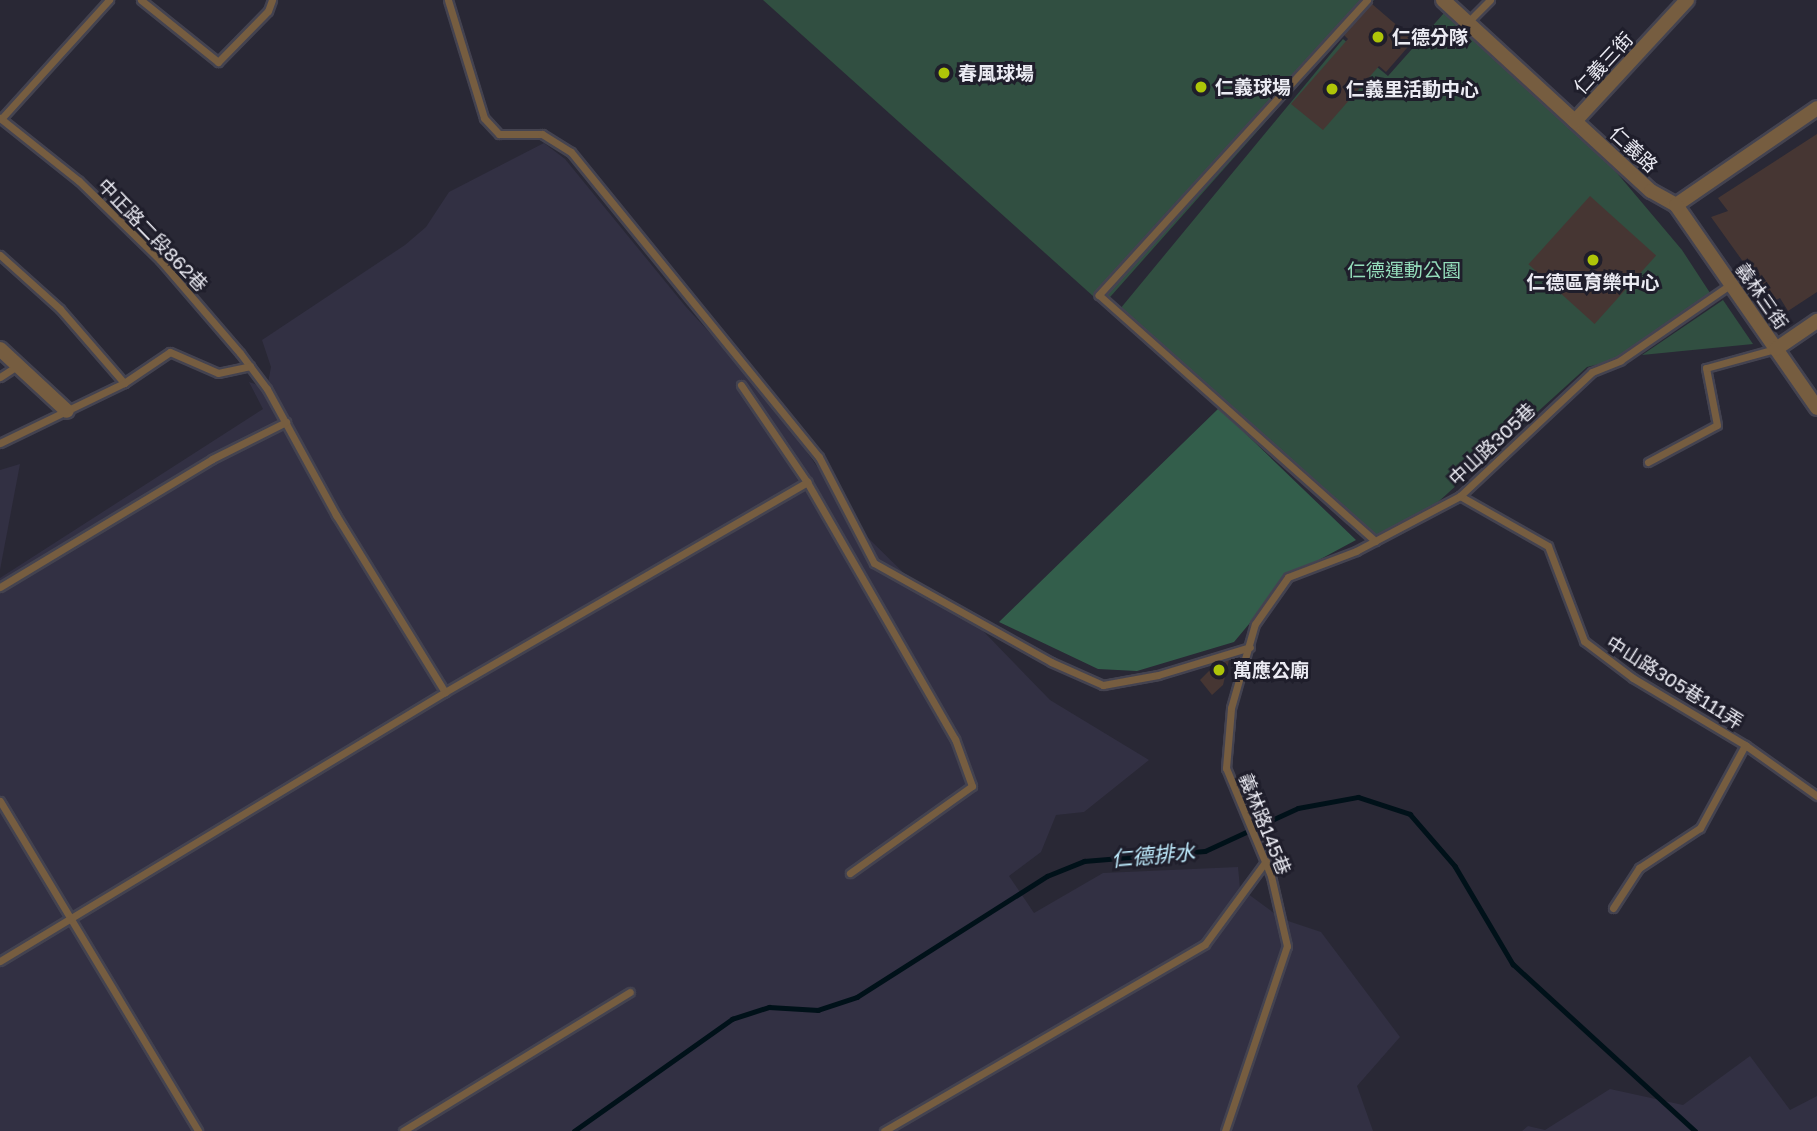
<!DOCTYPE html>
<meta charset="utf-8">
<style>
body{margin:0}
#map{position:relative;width:1817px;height:1131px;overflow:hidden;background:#292835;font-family:"Golos Text","Noto Sans TC",sans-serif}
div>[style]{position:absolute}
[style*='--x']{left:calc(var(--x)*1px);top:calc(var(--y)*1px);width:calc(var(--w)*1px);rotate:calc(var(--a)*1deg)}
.built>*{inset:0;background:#323043}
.green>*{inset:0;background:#314f41}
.forest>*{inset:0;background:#335e4b}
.stream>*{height:4.5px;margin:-2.25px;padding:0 2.25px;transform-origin:2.25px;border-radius:2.25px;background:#001119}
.building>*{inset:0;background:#463633;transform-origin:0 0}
.roads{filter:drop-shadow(2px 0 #444350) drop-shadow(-2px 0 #444350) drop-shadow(0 2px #444350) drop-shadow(0 -2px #444350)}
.service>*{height:7px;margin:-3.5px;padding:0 3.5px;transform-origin:3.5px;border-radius:3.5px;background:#765d40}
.minor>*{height:14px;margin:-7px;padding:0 7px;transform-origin:7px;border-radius:7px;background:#765d40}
.dots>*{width:19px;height:19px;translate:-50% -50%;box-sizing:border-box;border:4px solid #1f1e2b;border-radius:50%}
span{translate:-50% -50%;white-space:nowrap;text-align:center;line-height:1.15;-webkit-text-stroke:6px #1f1e2b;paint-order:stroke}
.poi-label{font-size:19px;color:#ebebf3;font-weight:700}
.left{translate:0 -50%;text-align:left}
.street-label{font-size:19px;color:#ebebf3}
.park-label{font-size:19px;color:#94ddbb}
.water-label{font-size:21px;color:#bfecfe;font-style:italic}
</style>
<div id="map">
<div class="built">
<i style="clip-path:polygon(544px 143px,565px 159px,686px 307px,769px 397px,862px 532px,915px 584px,955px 602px,1050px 700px,1149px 760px,1084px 812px,1056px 815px,1041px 852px,1009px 876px,1034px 913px,1103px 873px,1238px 867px,1240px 888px,1282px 919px,1321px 932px,1400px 1037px,1357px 1086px,1373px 1131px,0 1131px,0 578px,263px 409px,249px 382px,267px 388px,271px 367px,262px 340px,405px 245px,426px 227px,449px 192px)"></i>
<i style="clip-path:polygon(20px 464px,0 570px,0 470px)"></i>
<i style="clip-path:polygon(1750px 1056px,1790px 1110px,1817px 1096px,1817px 1131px,1522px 1131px,1528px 1126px,1545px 1130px,1610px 1089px,1683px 1105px)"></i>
</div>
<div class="green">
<i style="clip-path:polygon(763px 0,1374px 0,1103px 305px)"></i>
<i style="clip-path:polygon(1444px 13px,1595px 147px,1682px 250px,1714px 299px,1628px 357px,1587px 367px,1426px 513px,1371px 539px,1120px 309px,1343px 39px,1388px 76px)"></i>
<i style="clip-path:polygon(1723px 300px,1753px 344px,1642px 355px)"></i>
</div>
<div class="forest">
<i style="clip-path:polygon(1219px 408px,1356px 540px,1289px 576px,1234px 642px,1137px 671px,1098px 669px,999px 622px)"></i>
</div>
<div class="stream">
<i style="--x:574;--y:1131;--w:194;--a:-35.3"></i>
<i style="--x:732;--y:1019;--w:39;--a:-18"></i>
<i style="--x:769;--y:1007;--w:49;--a:3.5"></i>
<i style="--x:818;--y:1010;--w:41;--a:-18.4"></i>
<i style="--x:857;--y:997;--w:225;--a:-32.5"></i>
<i style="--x:1047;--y:876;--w:40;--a:-22"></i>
<i style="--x:1084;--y:861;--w:121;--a:-4.7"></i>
<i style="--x:1205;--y:851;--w:102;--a:-24.8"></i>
<i style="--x:1298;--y:808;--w:61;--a:-10.4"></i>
<i style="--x:1358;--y:797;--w:55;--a:18.1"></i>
<i style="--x:1410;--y:814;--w:69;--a:49.1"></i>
<i style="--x:1455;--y:866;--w:114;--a:59.4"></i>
<i style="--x:1513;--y:964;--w:247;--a:42.5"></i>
</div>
<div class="building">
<i style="clip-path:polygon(1372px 4px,1414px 40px,1386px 72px,1379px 66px,1323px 130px,1291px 104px,1348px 39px,1344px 35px)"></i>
<i style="clip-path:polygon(1817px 134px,1817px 292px,1788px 311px,1780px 298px,1772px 302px,1711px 217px,1728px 211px,1718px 198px)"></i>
<i style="left:1590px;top:196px;width:89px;height:92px;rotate:42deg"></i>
<i style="clip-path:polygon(1229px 660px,1223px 685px,1212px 695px,1200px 680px,1217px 663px)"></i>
</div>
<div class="roads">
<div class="service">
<i style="--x:141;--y:0;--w:99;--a:38.8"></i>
<i style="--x:218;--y:62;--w:71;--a:-45.6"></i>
<i style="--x:268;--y:11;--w:12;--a:-70"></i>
<i style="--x:448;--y:0;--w:123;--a:73"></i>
<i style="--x:484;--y:118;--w:22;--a:47"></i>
<i style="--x:499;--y:134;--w:43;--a:0"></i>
<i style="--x:542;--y:134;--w:34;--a:32"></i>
<i style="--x:571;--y:152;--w:393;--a:50.9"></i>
<i style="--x:819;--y:457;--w:119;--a:62.6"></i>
<i style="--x:874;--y:563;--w:203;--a:29.2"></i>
<i style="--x:1051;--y:662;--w:57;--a:23.9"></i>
<i style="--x:1103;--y:685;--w:56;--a:-10.3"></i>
<i style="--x:1158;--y:675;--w:96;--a:-16.9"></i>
<i style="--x:1367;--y:0;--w:399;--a:132.3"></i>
<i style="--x:1099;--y:295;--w:370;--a:41.7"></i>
<i style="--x:1468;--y:22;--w:31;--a:-45"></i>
<i style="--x:0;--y:118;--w:101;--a:38.6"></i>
<i style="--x:79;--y:181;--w:113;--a:44.3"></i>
<i style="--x:160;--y:260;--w:123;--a:49.3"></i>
<i style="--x:240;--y:353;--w:45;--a:53.1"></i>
<i style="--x:267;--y:389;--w:144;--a:61.3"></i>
<i style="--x:336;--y:515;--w:208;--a:58.4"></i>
<i style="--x:1;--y:119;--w:161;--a:-47.8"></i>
<i style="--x:0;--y:255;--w:81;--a:42"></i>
<i style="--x:60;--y:309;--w:98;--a:49.1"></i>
<i style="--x:0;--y:377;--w:20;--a:-33"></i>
<i style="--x:741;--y:385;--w:117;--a:55.8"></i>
<i style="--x:807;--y:482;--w:297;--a:60.1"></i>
<i style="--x:955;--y:739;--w:50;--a:70.1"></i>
<i style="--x:972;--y:786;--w:150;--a:144.5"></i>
<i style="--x:0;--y:443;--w:138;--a:-25.8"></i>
<i style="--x:124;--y:383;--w:55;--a:-34"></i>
<i style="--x:170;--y:352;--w:52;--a:23.6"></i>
<i style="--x:218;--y:373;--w:33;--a:-12"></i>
<i style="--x:1648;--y:462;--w:78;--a:-28.2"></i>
<i style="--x:1717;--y:425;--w:58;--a:-100.9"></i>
<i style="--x:1706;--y:368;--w:72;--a:-15.4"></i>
<i style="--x:1460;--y:496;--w:101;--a:29.6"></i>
<i style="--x:1548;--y:546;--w:102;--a:69.2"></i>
<i style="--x:1584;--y:641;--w:61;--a:37.1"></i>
<i style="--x:1633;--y:678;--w:131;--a:30.9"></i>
<i style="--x:1745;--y:745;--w:88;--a:35.3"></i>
<i style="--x:0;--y:587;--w:248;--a:-31.1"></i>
<i style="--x:212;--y:459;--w:83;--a:-26.6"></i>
<i style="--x:0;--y:801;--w:385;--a:59"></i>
<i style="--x:1613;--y:908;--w:48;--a:-57"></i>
<i style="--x:1639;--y:868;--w:73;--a:-33.3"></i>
<i style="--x:1700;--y:828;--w:94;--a:-61.5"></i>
<i style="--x:0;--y:961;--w:520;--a:-31.15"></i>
<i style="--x:445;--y:692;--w:419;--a:-30.1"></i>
<i style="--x:403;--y:1131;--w:266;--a:-31.5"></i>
<i style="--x:884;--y:1131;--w:371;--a:-30.2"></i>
<i style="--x:1205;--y:944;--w:103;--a:-53.7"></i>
<i style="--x:1225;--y:1131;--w:195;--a:-71.5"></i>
<i style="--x:1287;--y:946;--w:72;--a:-102.9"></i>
<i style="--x:1271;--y:876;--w:117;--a:-112.6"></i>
<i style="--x:1226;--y:768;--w:60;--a:-85.2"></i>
<i style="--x:1231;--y:708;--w:87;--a:-74.1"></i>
<i style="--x:1255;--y:624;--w:57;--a:-54.9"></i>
<i style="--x:1288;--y:577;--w:73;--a:-20.9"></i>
<i style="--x:1356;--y:551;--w:118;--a:-27.9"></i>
<i style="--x:1460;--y:496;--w:181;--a:-43.2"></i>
<i style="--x:1592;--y:372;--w:31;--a:-22"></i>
<i style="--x:1621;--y:360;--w:134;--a:-34.6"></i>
</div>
<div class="minor">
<i style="--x:1443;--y:0;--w:282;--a:42.6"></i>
<i style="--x:1651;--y:191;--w:29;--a:29"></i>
<i style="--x:1676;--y:205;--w:171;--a:-34.5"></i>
<i style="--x:1575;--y:121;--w:165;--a:-47.2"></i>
<i style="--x:1676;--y:205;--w:247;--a:55.2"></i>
<i style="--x:0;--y:349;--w:91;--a:42.8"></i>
<i style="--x:1776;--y:349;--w:50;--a:-34.3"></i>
</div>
</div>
<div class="dots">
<i style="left:1378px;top:37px;background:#aec508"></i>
<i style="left:944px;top:73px;background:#aec508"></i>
<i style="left:1201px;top:87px;background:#aec508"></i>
<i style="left:1332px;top:89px;background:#aec508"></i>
<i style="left:1593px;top:260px;background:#aec508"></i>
<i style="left:1219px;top:670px;background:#aec508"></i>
</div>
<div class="poi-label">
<span class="left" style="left:1392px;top:37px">仁德分隊</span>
<span class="left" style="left:958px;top:73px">春風球場</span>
<span class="left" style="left:1215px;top:87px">仁義球場</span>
<span class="left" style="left:1346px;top:89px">仁義里活動中心</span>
<span style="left:1593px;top:282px">仁德區育樂中心</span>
<span class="left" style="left:1233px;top:670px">萬應公廟</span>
</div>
<div class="street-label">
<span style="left:1603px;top:63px;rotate:-47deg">仁義三街</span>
<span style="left:1634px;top:149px;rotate:43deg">仁義路</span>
<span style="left:153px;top:235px;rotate:46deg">中正路二段862巷</span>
<span style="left:1762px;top:296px;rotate:55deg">義林三街</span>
<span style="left:1492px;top:444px;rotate:-43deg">中山路305巷</span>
<span style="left:1675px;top:682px;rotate:32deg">中山路305巷111弄</span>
<span style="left:1265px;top:824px;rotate:68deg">義林路145巷</span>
</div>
<div class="park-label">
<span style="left:1404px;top:270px">仁德運動公園</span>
</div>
<div class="water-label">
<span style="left:1153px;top:855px;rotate:-5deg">仁德排水</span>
</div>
</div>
